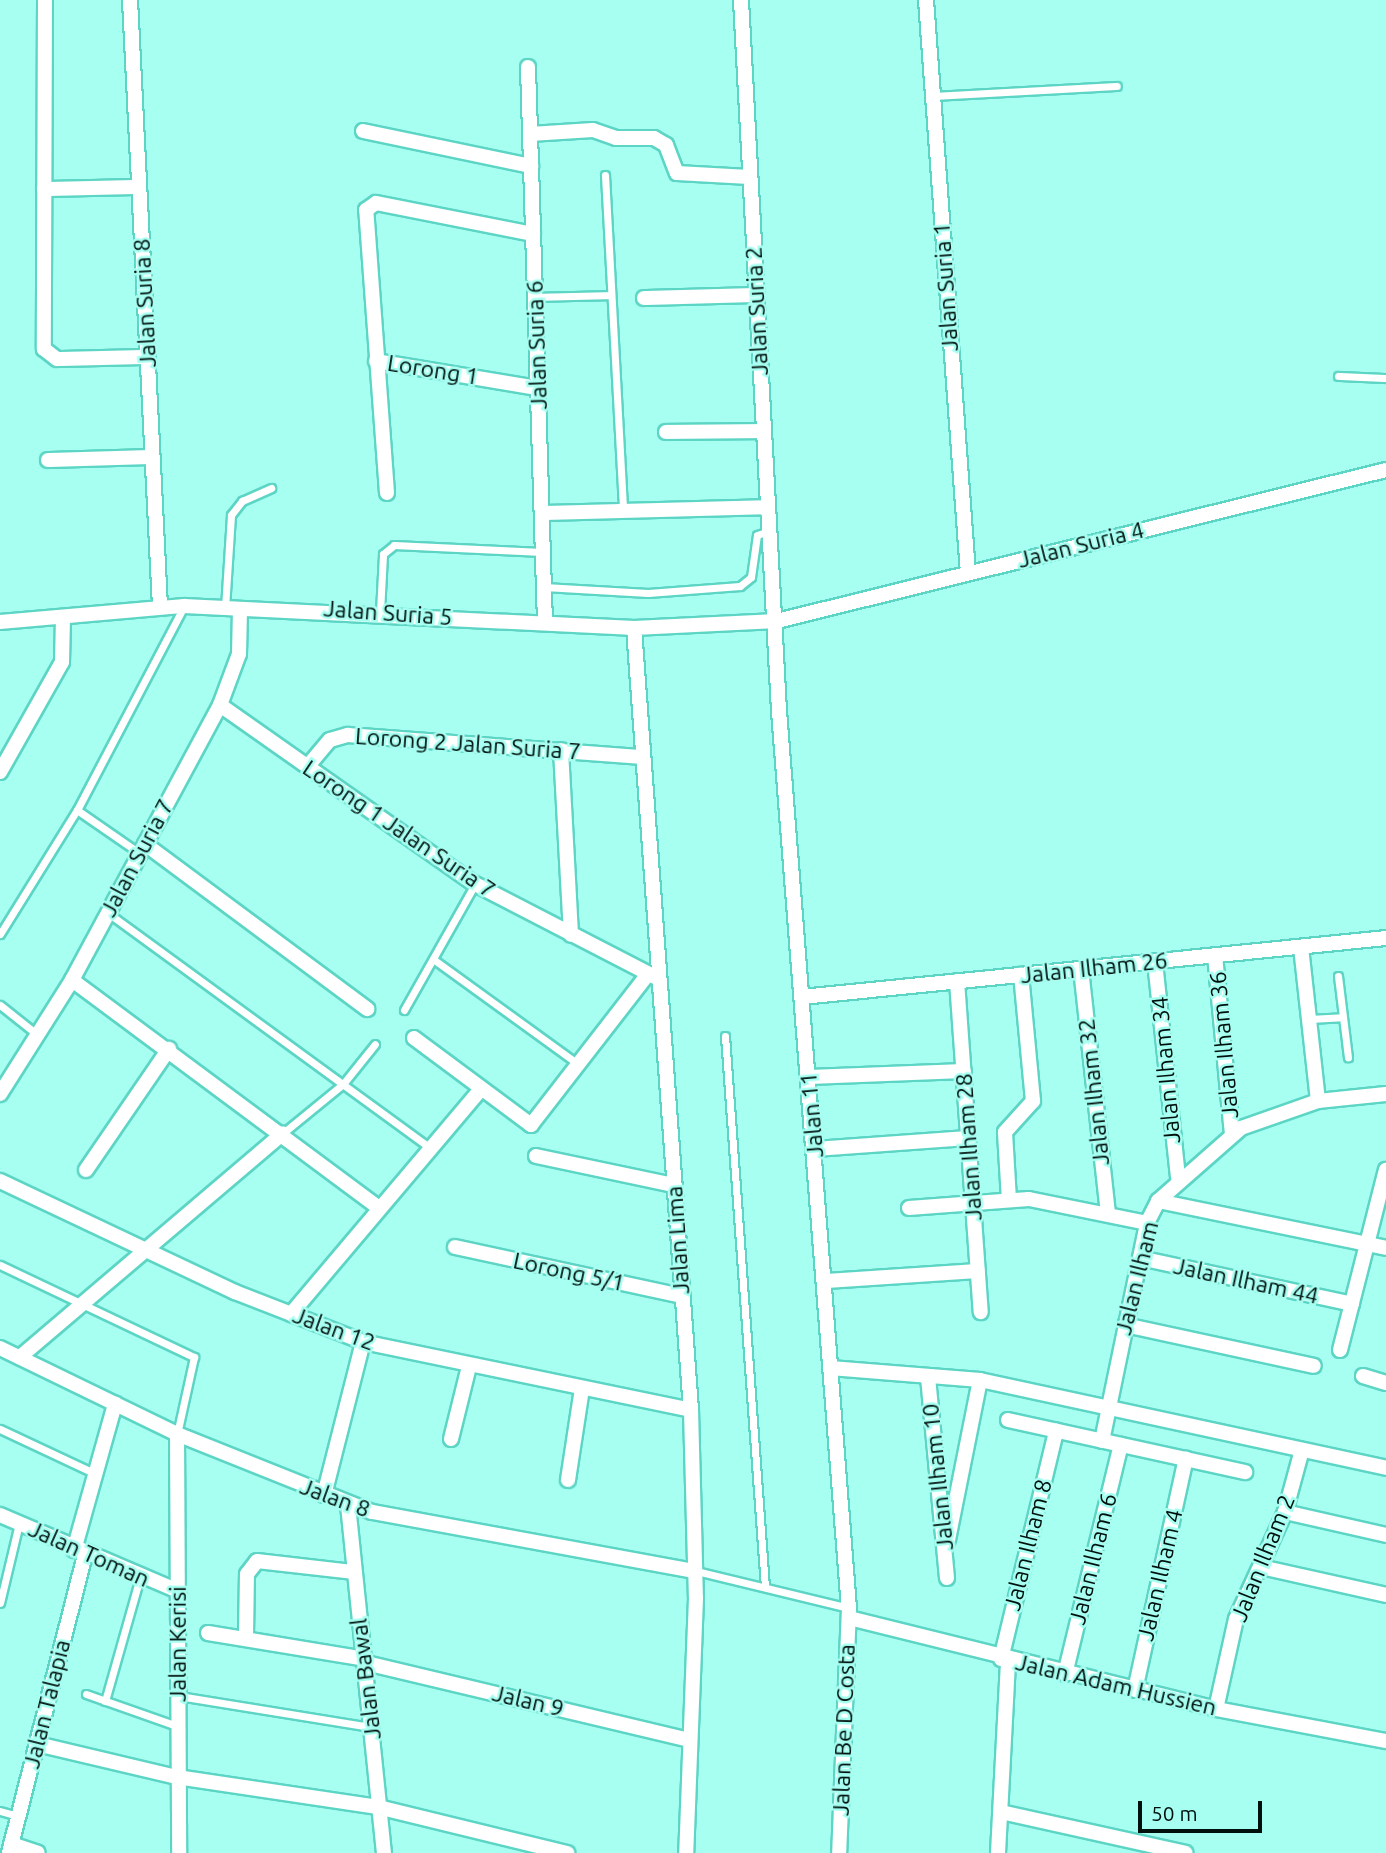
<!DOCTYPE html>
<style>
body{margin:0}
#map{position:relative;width:1386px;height:1853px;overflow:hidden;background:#a6fff1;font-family:Ubuntu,sans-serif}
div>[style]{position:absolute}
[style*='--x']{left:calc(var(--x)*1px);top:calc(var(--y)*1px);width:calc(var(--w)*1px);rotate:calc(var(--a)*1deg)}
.roads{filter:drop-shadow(2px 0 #5dd5c5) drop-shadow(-2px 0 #5dd5c5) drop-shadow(0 2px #5dd5c5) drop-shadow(0 -2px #5dd5c5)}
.lane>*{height:7px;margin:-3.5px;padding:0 3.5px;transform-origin:3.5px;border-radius:3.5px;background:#fff}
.street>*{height:14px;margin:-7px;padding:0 7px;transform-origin:7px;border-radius:7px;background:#fff}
span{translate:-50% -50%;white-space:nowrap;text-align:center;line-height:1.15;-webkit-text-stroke:5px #a6fff1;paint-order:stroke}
.street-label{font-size:23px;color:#00100d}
.scale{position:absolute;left:1138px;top:1801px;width:124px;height:32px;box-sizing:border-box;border:4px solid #00100d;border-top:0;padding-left:9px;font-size:21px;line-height:24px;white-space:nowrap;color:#00100d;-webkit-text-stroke:5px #a6fff1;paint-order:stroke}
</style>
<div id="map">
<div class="roads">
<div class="lane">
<i style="--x:932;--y:96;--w:185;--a:-3.1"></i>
<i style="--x:605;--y:175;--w:335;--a:86.9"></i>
<i style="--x:535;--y:297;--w:76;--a:-1.5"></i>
<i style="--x:1338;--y:376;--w:48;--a:2.4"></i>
<i style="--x:544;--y:587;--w:104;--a:3.3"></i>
<i style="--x:648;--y:593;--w:92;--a:-4.4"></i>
<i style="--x:740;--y:586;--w:14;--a:-39"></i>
<i style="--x:751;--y:577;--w:42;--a:-81.9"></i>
<i style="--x:757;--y:535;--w:13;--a:-18"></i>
<i style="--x:225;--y:608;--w:93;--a:-86.3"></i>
<i style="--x:231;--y:515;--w:18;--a:-52"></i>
<i style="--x:242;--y:501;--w:32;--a:-24"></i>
<i style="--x:380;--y:612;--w:58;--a:-87"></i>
<i style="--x:383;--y:554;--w:14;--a:-39"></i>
<i style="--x:394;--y:545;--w:148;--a:2.7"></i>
<i style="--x:77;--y:810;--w:75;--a:34.7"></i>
<i style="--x:108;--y:913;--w:399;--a:36.1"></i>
<i style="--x:0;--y:934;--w:146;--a:-58.2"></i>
<i style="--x:77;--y:810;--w:228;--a:-62.3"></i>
<i style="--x:433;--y:959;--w:179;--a:35.9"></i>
<i style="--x:1338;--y:976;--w:82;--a:83"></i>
<i style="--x:0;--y:1005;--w:50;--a:38.5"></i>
<i style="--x:404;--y:1010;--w:145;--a:-60.6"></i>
<i style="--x:1309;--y:1019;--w:33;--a:-3"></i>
<i style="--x:725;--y:1036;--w:552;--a:85.85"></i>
<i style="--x:283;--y:1133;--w:77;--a:-39.2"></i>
<i style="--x:343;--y:1084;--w:51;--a:-51.3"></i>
<i style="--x:0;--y:1265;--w:215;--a:25.4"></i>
<i style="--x:194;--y:1357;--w:79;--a:102.4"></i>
<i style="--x:0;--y:1429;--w:106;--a:25.1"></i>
<i style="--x:696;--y:1571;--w:157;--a:13.6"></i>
<i style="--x:0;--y:1603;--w:82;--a:-76.6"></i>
<i style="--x:86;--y:1694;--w:96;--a:19.4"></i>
<i style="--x:179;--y:1696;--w:194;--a:9.2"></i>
<i style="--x:105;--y:1701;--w:129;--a:-74.2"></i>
<i style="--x:0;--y:1811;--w:19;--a:16"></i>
</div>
<div class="street">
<i style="--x:45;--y:0;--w:349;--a:90.2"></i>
<i style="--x:44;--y:349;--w:16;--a:38"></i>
<i style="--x:57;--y:359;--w:90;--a:-1.3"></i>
<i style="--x:130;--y:0;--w:608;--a:87.17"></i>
<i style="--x:741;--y:0;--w:712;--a:86.94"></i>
<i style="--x:779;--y:711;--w:900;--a:85.54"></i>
<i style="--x:849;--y:1608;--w:245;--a:92.3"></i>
<i style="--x:926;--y:0;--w:575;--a:85.81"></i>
<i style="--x:528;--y:67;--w:556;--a:88.25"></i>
<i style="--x:363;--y:131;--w:172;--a:11.8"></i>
<i style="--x:530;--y:134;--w:63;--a:-3.6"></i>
<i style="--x:593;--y:130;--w:24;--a:19"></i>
<i style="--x:616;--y:138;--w:38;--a:0"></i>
<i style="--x:654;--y:138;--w:14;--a:30"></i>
<i style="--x:666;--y:145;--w:30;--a:69"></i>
<i style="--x:677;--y:173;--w:72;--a:3.2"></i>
<i style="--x:44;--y:189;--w:95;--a:-1.2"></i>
<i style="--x:644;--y:298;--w:113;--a:-1.5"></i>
<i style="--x:376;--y:361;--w:164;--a:9.5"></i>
<i style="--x:666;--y:432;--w:97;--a:-0.6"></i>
<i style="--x:48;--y:460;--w:104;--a:-1.7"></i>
<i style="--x:387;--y:493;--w:284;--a:-94.2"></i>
<i style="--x:366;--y:210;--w:12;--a:-35"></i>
<i style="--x:376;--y:203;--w:160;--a:11.2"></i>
<i style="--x:542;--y:513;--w:225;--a:-1.5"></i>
<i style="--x:0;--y:622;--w:185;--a:-5"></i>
<i style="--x:184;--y:606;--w:451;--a:2.8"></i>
<i style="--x:634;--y:628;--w:143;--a:-2.8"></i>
<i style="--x:777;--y:621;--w:627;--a:-13.93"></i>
<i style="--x:634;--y:628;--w:784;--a:85.83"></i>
<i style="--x:691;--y:1410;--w:188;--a:88.5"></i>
<i style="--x:696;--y:1598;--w:255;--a:92.2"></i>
<i style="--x:220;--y:705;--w:312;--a:35.1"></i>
<i style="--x:475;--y:884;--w:207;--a:27.3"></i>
<i style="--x:561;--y:750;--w:185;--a:86.9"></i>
<i style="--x:307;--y:767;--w:35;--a:-50"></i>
<i style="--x:330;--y:740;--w:19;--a:-16"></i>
<i style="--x:348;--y:735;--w:295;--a:4.3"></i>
<i style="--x:0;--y:772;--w:126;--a:-60.6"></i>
<i style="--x:62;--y:662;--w:45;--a:-88.7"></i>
<i style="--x:145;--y:844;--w:277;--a:36.6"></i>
<i style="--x:1301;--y:947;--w:155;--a:83.7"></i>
<i style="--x:1215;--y:955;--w:180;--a:84.6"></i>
<i style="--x:1155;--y:962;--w:217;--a:83.9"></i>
<i style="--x:1081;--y:969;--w:246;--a:83.7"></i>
<i style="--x:72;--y:980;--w:381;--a:36.6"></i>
<i style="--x:957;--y:981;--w:332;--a:85.9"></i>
<i style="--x:802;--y:997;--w:587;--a:-5.77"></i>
<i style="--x:414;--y:1038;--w:146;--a:36.6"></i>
<i style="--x:531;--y:1125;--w:191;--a:-52.2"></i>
<i style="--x:809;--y:1077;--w:155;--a:-2.2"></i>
<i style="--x:0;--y:1094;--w:135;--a:-57.7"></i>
<i style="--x:72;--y:980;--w:312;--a:-61.7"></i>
<i style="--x:220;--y:705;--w:54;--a:-69.6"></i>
<i style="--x:239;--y:654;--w:44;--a:-88.7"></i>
<i style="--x:815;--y:1149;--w:153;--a:-4.1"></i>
<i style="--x:536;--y:1156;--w:141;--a:11.9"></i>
<i style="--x:86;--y:1170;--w:147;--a:-55.6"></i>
<i style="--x:0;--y:1181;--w:260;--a:25.3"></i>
<i style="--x:235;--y:1292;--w:137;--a:21.3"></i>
<i style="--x:363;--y:1342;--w:335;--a:11.7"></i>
<i style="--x:1009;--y:1200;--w:68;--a:-93.4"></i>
<i style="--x:1005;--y:1132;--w:42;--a:-47.9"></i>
<i style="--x:1033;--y:1101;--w:127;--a:-95.4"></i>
<i style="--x:1158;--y:1201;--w:233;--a:11.6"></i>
<i style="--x:909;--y:1208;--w:120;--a:-4.3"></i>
<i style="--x:1029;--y:1199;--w:120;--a:11.5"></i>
<i style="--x:455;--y:1247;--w:232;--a:12.2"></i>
<i style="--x:1140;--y:1258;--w:217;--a:12.2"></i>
<i style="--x:826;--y:1281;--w:152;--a:-3.8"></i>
<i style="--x:291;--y:1314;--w:294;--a:-49.8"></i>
<i style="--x:1125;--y:1325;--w:193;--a:12.2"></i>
<i style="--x:0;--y:1348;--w:197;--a:25.9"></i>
<i style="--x:177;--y:1434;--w:210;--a:21.8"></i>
<i style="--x:372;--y:1512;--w:328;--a:10.4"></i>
<i style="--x:1340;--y:1350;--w:186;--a:-75.7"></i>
<i style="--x:20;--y:1357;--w:345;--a:-40.4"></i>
<i style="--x:831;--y:1368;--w:149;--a:4.6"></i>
<i style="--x:980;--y:1380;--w:415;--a:12.2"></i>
<i style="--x:1363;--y:1376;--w:24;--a:17"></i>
<i style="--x:928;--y:1377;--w:202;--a:84.6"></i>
<i style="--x:1008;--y:1420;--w:243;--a:12.4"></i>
<i style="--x:177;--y:1434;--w:419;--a:89.7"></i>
<i style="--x:451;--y:1439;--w:75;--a:-76.1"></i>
<i style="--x:1102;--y:1441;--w:223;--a:-78.3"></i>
<i style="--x:1147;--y:1223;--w:25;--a:-63"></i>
<i style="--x:1158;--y:1201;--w:111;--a:-41.3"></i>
<i style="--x:1241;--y:1128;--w:82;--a:-19.3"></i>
<i style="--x:1318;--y:1101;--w:68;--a:-5.9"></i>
<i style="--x:568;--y:1480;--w:93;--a:-81.3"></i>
<i style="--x:324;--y:1495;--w:158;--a:-75.7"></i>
<i style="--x:348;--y:1505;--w:350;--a:84.1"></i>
<i style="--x:1285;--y:1512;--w:104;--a:12.8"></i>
<i style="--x:0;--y:1515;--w:194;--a:23.1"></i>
<i style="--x:948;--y:1540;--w:163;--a:-78.7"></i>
<i style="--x:74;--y:1550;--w:152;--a:-74.3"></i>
<i style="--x:1261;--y:1567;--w:128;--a:12.6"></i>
<i style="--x:849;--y:1618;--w:378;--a:13.9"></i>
<i style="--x:1216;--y:1709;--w:173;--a:10.7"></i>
<i style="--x:208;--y:1633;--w:159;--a:9.4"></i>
<i style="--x:246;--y:1636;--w:62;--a:-89.1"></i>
<i style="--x:247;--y:1574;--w:16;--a:-52"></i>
<i style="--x:257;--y:1561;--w:98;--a:6.5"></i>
<i style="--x:1001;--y:1659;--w:235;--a:-76.4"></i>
<i style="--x:366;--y:1663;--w:333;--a:13.4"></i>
<i style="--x:1065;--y:1674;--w:236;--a:-76.3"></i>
<i style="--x:1135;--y:1690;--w:237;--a:-77.6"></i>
<i style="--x:1216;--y:1709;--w:92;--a:-77.5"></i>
<i style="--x:1236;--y:1619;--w:118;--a:-65.4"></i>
<i style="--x:1285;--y:1512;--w:64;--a:-74.7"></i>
<i style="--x:37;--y:1744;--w:144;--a:13.3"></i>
<i style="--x:177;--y:1777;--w:203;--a:8.5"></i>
<i style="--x:378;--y:1807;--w:195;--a:13.7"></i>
<i style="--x:1001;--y:1812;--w:189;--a:12.5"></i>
<i style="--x:11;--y:1844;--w:28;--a:18"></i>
<i style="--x:9;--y:1853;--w:308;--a:-75.7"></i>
<i style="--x:998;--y:1853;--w:192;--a:-87"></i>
</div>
</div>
<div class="street-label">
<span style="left:946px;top:287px;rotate:-94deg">Jalan Suria 1</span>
<span style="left:145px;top:303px;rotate:-93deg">Jalan Suria 8</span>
<span style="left:757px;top:311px;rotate:-93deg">Jalan Suria 2</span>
<span style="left:537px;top:345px;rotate:-92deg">Jalan Suria 6</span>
<span style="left:433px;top:370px;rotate:9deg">Lorong 1</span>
<span style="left:1081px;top:545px;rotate:-14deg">Jalan Suria 4</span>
<span style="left:388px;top:613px;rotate:4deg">Jalan Suria 5</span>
<span style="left:468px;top:744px;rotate:4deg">Lorong 2 Jalan Suria 7</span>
<span style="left:399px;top:829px;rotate:34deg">Lorong 1 Jalan Suria 7</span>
<span style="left:137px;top:858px;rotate:-62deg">Jalan Suria 7</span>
<span style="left:1094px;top:968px;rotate:-6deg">Jalan Ilham 26</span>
<span style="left:1224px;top:1045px;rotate:-95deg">Jalan Ilham 36</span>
<span style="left:1166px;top:1070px;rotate:-95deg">Jalan Ilham 34</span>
<span style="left:1094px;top:1092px;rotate:-96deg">Jalan Ilham 32</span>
<span style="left:812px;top:1115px;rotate:-95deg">Jalan 11</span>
<span style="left:969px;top:1147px;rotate:-94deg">Jalan Ilham 28</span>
<span style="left:678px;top:1240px;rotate:-94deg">Jalan Lima</span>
<span style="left:569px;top:1272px;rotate:12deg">Lorong 5/1</span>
<span style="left:1137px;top:1278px;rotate:-76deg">Jalan Ilham</span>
<span style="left:1246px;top:1281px;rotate:12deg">Jalan Ilham 44</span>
<span style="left:334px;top:1329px;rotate:20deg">Jalan 12</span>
<span style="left:938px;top:1477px;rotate:-96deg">Jalan Ilham 10</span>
<span style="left:335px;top:1498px;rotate:20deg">Jalan 8</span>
<span style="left:1028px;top:1545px;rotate:-76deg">Jalan Ilham 8</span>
<span style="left:89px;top:1554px;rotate:24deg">Jalan Toman</span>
<span style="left:1263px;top:1558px;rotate:-68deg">Jalan Ilham 2</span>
<span style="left:1093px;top:1559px;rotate:-76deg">Jalan Ilham 6</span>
<span style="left:1160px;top:1575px;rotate:-77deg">Jalan Ilham 4</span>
<span style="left:178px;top:1644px;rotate:-90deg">Jalan Kerisi</span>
<span style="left:366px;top:1679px;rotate:-97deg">Jalan Bawal</span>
<span style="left:1116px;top:1685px;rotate:13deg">Jalan Adam Hussien</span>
<span style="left:528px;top:1701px;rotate:13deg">Jalan 9</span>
<span style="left:47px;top:1704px;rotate:-76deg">Jalan Talapia</span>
<span style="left:844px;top:1730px;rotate:-88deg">Jalan Be D Costa</span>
</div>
<div class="scale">50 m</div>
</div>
